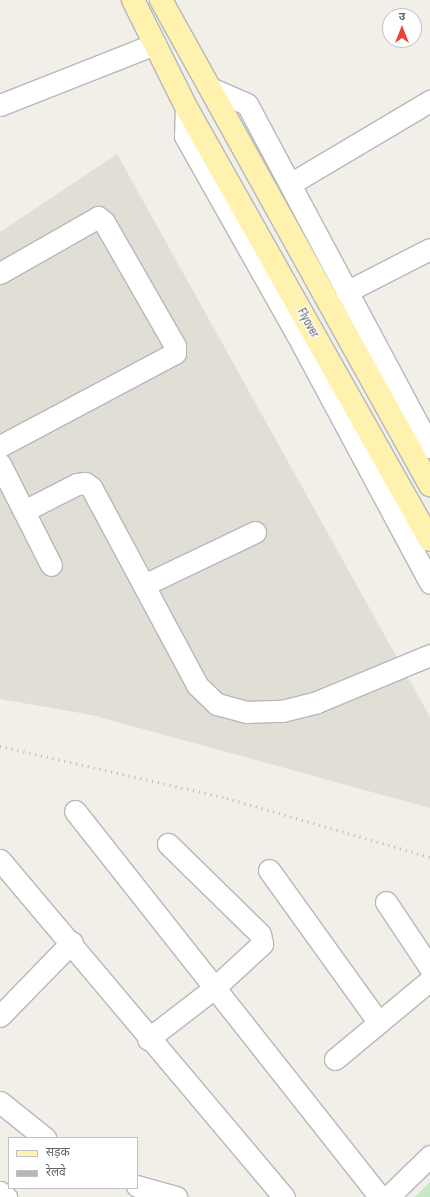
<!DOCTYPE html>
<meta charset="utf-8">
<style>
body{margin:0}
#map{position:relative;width:430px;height:1197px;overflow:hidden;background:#f1efe8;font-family:"Sofia Sans Condensed","Noto Sans Devanagari",sans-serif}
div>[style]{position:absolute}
.education>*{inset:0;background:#e1ded6}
.green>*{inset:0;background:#c5e8c5}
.roads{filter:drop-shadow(1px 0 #b5b8bc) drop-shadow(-1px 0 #b5b8bc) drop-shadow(0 1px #b5b8bc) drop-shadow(0 -1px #b5b8bc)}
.minor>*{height:21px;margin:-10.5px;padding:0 10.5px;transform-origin:10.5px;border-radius:10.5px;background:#fff}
.major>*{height:22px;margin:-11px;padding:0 11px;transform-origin:11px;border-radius:11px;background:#fff2af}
.rail>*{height:3px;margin-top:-1.5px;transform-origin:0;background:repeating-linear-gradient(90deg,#b6b7b8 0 1px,transparent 0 6px)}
span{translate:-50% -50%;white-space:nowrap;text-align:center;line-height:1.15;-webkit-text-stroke:3px #fff;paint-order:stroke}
.street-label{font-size:13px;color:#5f6368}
.legend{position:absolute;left:8px;top:1137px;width:130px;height:52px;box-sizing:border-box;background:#fff;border:1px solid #bfc1c3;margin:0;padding:5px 7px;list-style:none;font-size:12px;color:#5f6368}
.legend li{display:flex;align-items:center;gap:8px;height:20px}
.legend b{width:20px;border:1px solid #bfc1c3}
.north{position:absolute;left:382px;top:8px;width:40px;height:40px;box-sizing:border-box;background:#fff;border:1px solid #bfc1c3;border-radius:50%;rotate:0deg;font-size:11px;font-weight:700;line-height:16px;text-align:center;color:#5f6368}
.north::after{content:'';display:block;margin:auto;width:14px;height:18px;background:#ea4335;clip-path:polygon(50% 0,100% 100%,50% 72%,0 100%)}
</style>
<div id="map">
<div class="education">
<div style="clip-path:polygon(117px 154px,430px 717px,430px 808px,92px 715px,0 699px,0 232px)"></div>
</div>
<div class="green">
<div style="clip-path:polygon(430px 1182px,430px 1197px,415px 1197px)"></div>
</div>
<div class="roads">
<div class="minor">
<div style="left:210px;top:88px;width:40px;rotate:23.4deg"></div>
<div style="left:247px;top:104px;width:389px;rotate:61.9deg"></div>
<div style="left:0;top:105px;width:167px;rotate:-21.5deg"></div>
<div style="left:186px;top:107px;width:29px;rotate:92deg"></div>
<div style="left:185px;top:136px;width:239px;rotate:60.6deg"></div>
<div style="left:302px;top:344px;width:271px;rotate:61.8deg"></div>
<div style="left:290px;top:184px;width:163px;rotate:-30.7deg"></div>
<div style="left:0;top:273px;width:113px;rotate:-29.7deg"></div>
<div style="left:98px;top:217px;width:8px;rotate:40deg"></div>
<div style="left:104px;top:222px;width:143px;rotate:60.2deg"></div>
<div style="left:175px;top:346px;width:7px;rotate:90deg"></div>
<div style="left:175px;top:353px;width:198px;rotate:152deg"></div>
<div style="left:346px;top:292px;width:94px;rotate:-27.1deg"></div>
<div style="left:0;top:464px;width:113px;rotate:63.2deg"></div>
<div style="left:24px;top:511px;width:59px;rotate:-27deg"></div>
<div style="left:77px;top:484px;width:8px;rotate:-7deg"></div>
<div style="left:85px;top:483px;width:7px;rotate:34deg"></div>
<div style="left:91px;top:487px;width:225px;rotate:61.8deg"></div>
<div style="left:197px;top:685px;width:28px;rotate:44deg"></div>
<div style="left:217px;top:704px;width:31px;rotate:15deg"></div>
<div style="left:247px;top:712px;width:35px;rotate:-2deg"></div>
<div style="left:282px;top:711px;width:36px;rotate:-14deg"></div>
<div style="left:317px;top:702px;width:122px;rotate:-22.6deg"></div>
<div style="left:144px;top:585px;width:123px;rotate:-25.5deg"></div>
<div style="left:75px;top:811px;width:492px;rotate:51.7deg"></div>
<div style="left:0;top:860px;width:441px;rotate:49.9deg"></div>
<div style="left:269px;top:870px;width:188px;rotate:54.3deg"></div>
<div style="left:386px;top:902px;width:79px;rotate:56.3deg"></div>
<div style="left:0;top:1016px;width:103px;rotate:-45.8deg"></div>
<div style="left:148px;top:1039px;width:82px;rotate:-37.6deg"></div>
<div style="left:213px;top:989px;width:67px;rotate:-42.6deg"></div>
<div style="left:262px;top:944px;width:10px;rotate:-101deg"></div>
<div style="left:260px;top:934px;width:129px;rotate:-135.6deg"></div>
<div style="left:335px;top:1059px;width:124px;rotate:-39.7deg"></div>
<div style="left:0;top:1102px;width:58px;rotate:38.7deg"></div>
<div style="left:137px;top:1186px;width:41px;rotate:15.8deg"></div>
<div style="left:0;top:1192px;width:8px;rotate:40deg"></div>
<div style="left:388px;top:1197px;width:59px;rotate:-44.3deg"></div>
</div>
<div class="major">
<div style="left:133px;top:0;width:119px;rotate:63.6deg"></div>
<div style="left:186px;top:107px;width:497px;rotate:60.6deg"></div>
<div style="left:161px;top:0;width:555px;rotate:60.99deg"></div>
</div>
</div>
<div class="rail">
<div style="left:0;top:746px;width:233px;rotate:12.9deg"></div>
<div style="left:227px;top:798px;width:211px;rotate:16.2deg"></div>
</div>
<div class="street-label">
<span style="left:308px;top:323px;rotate:61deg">Flyover</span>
</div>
<ul class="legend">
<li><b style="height:5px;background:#fff2af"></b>सड़क</li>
<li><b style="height:5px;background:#b6b7b8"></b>रेलवे</li>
</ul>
<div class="north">उ</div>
</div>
